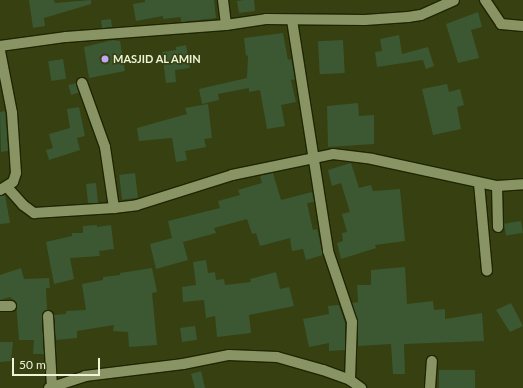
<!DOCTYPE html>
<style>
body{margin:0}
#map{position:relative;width:523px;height:388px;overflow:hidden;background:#374010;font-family:Lato,sans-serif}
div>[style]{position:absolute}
.building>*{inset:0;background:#3b5832;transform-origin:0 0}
.roads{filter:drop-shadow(1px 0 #1f2502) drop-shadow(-1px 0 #1f2502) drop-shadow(0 1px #1f2502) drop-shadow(0 -1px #1f2502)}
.minor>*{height:10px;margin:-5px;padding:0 5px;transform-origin:5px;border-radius:5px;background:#899464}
.dots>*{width:11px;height:11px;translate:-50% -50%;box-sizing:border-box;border:2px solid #374010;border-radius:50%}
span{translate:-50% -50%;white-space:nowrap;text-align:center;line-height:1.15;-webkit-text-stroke:3px #374010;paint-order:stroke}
.poi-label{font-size:11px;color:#edf4da;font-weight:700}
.left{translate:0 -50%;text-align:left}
.scale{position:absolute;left:12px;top:358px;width:88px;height:18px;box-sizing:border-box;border:2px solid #edf4da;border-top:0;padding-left:5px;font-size:12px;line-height:14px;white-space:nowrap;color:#edf4da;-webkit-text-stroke:3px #374010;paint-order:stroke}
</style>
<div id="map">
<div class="building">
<div style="clip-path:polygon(29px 0,54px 0,55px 3px,91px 0,91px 4px,44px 18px,45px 26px,33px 28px)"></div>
<div style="clip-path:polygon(145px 0,214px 0,216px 18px,181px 22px,181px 17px,163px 19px,163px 16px,136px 21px,133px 4px,145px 2px)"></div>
<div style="clip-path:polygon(244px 0,254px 0,255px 11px,239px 13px,237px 1px)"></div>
<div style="clip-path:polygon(478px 12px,482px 27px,471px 30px,479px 58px,458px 63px,446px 24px)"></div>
<div style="left:111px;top:19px;width:8px;height:10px;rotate:83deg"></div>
<div style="clip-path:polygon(283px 33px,288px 60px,291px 59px,295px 79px,291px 80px,296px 102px,281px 105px,285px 126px,267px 129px,260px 90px,249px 92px,249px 88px,218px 94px,219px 100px,202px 104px,199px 89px,247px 78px,248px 55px,246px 56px,244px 38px)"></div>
<div style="clip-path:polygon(399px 35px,402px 54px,428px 47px,434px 66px,426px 69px,423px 60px,377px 67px,375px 52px,382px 51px,380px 39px)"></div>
<div style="clip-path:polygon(113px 40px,120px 41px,125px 71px,89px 78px,84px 47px)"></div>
<div style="left:343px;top:40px;width:33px;height:25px;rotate:87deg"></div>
<div style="clip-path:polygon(186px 45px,190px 68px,175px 70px,176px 82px,166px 83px,162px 52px,176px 50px,176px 47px)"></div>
<div style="left:63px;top:59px;width:20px;height:15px;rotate:81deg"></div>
<div style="left:76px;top:83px;width:10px;height:8px;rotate:73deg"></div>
<div style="clip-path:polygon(447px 84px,449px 92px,460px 89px,464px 105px,457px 107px,461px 129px,433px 135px,422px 89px)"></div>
<div style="clip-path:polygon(358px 103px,359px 116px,374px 115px,374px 144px,328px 147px,327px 106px)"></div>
<div style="clip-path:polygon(208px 104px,212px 138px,204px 139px,206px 147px,185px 151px,187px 160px,176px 162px,172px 138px,139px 141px,137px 128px,187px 114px,185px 108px)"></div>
<div style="clip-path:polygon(79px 107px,85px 136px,77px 138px,80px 150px,49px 160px,46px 150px,53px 148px,49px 134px,70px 128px,67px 109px)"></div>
<div style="clip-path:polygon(5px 111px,8px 151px,1px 152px,0 112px)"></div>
<div style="clip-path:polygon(351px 163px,359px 188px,371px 185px,373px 191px,400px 189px,405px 241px,375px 245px,376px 248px,341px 259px,337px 243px,343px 241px,342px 233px,347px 232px,342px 214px,350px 212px,341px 183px,332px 186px,328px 170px)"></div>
<div style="left:135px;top:173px;width:25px;height:16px;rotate:83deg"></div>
<div style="clip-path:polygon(273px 173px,281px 200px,312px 192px,314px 202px,307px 203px,313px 230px,317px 229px,323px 255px,306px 260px,303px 249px,292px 251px,290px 238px,260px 246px,256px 233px,252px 234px,247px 219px,214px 228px,216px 233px,183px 242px,188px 260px,156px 269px,150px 244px,172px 238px,168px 221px,220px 208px,218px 201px,240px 195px,238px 190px,262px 183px,260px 176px)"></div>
<div style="left:96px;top:183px;width:20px;height:10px;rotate:84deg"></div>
<div style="clip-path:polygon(5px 195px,10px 223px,0 224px,0 196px)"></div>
<div style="left:521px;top:221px;width:12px;height:17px;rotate:81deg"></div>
<div style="clip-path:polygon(97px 225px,97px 227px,111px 225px,114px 249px,99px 251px,100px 256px,70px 258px,74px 279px,54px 284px,46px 242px,72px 236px,72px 233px,83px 233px,83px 226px)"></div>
<div style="clip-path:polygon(206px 260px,208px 273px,215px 272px,216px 280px,224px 279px,225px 285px,251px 282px,250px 279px,276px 272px,280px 289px,289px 287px,294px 306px,249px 315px,251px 333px,217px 337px,215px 316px,206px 318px,204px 300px,183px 302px,182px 287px,196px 285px,193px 262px)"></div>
<div style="clip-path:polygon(405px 267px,407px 304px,433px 301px,434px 310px,445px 309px,445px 319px,482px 313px,484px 341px,404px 344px,405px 374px,393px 374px,391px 344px,358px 346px,358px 322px,352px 303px,358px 302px,357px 285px,371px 285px,371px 270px)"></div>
<div style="clip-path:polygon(21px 268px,24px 279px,49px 278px,50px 288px,46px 288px,47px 310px,42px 316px,44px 354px,33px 354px,34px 340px,19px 340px,16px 302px,10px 297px,0 300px,0 275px)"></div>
<div style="clip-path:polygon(152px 268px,157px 292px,152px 293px,157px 345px,129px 347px,128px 332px,113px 331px,114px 325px,77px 331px,77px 338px,56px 340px,54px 315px,66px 314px,66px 311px,86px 310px,82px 284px,103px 280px,103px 277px,120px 275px,120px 273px)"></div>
<div style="clip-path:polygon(511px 303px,523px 326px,510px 332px,496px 310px)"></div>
<div style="clip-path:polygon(339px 305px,345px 323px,345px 350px,329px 351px,329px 343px,309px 347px,303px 319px,329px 314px,328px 306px)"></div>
<div style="left:195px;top:326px;width:14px;height:15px;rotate:82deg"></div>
<div style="clip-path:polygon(0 342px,13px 342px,11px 361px,0 362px)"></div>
<div style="left:475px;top:370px;width:18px;height:36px;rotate:90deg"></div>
<div style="clip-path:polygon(201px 371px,205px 388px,195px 388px,191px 374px)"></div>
</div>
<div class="roads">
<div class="minor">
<div style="left:223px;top:0;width:25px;rotate:83deg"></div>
<div style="left:485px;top:0;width:29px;rotate:56deg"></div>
<div style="left:501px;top:24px;width:22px;rotate:5deg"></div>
<div style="left:292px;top:20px;width:234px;rotate:81.1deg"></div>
<div style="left:328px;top:251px;width:75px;rotate:71.3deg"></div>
<div style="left:352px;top:322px;width:58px;rotate:92deg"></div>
<div style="left:0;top:46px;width:67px;rotate:-7.8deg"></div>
<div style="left:66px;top:37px;width:160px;rotate:-4.3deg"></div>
<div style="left:226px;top:25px;width:40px;rotate:-8.5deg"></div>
<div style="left:266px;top:19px;width:99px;rotate:0.6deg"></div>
<div style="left:365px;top:20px;width:43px;rotate:-4deg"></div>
<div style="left:408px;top:17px;width:13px;rotate:-9deg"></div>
<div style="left:421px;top:15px;width:36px;rotate:-24deg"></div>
<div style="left:0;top:51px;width:63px;rotate:79deg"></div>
<div style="left:12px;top:113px;width:60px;rotate:86.2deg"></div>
<div style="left:16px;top:173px;width:9px;rotate:108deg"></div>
<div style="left:13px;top:182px;width:15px;rotate:148deg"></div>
<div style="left:82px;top:83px;width:68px;rotate:70.2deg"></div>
<div style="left:105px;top:147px;width:62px;rotate:81.6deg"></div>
<div style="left:479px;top:183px;width:88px;rotate:84.8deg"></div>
<div style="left:497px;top:186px;width:41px;rotate:88.6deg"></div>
<div style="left:7px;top:187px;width:24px;rotate:48deg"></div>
<div style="left:23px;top:205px;width:14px;rotate:36deg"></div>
<div style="left:34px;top:213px;width:80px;rotate:-3.6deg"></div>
<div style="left:114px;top:208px;width:23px;rotate:-7deg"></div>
<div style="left:137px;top:205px;width:100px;rotate:-17.5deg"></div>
<div style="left:232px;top:175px;width:103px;rotate:-11.7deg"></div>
<div style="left:333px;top:154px;width:39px;rotate:7deg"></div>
<div style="left:372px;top:159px;width:128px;rotate:12.2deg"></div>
<div style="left:497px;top:186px;width:26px;rotate:-4deg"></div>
<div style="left:0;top:306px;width:11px"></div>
<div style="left:48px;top:316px;width:71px;rotate:86.8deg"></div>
<div style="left:49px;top:388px;width:38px;rotate:-18deg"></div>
<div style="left:85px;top:376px;width:99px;rotate:-7deg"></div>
<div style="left:183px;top:364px;width:47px;rotate:-11.1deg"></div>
<div style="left:229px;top:355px;width:48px;rotate:2.4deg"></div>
<div style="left:277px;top:357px;width:48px;rotate:15.8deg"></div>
<div style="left:323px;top:370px;width:29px;rotate:20deg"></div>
<div style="left:350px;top:380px;width:14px;rotate:36deg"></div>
<div style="left:430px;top:388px;width:27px;rotate:-86deg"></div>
</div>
</div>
<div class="dots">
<div style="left:105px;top:59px;background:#c1a8f3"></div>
</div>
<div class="poi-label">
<span class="left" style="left:113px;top:59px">MASJID AL AMIN</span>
</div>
<div class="scale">50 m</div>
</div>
